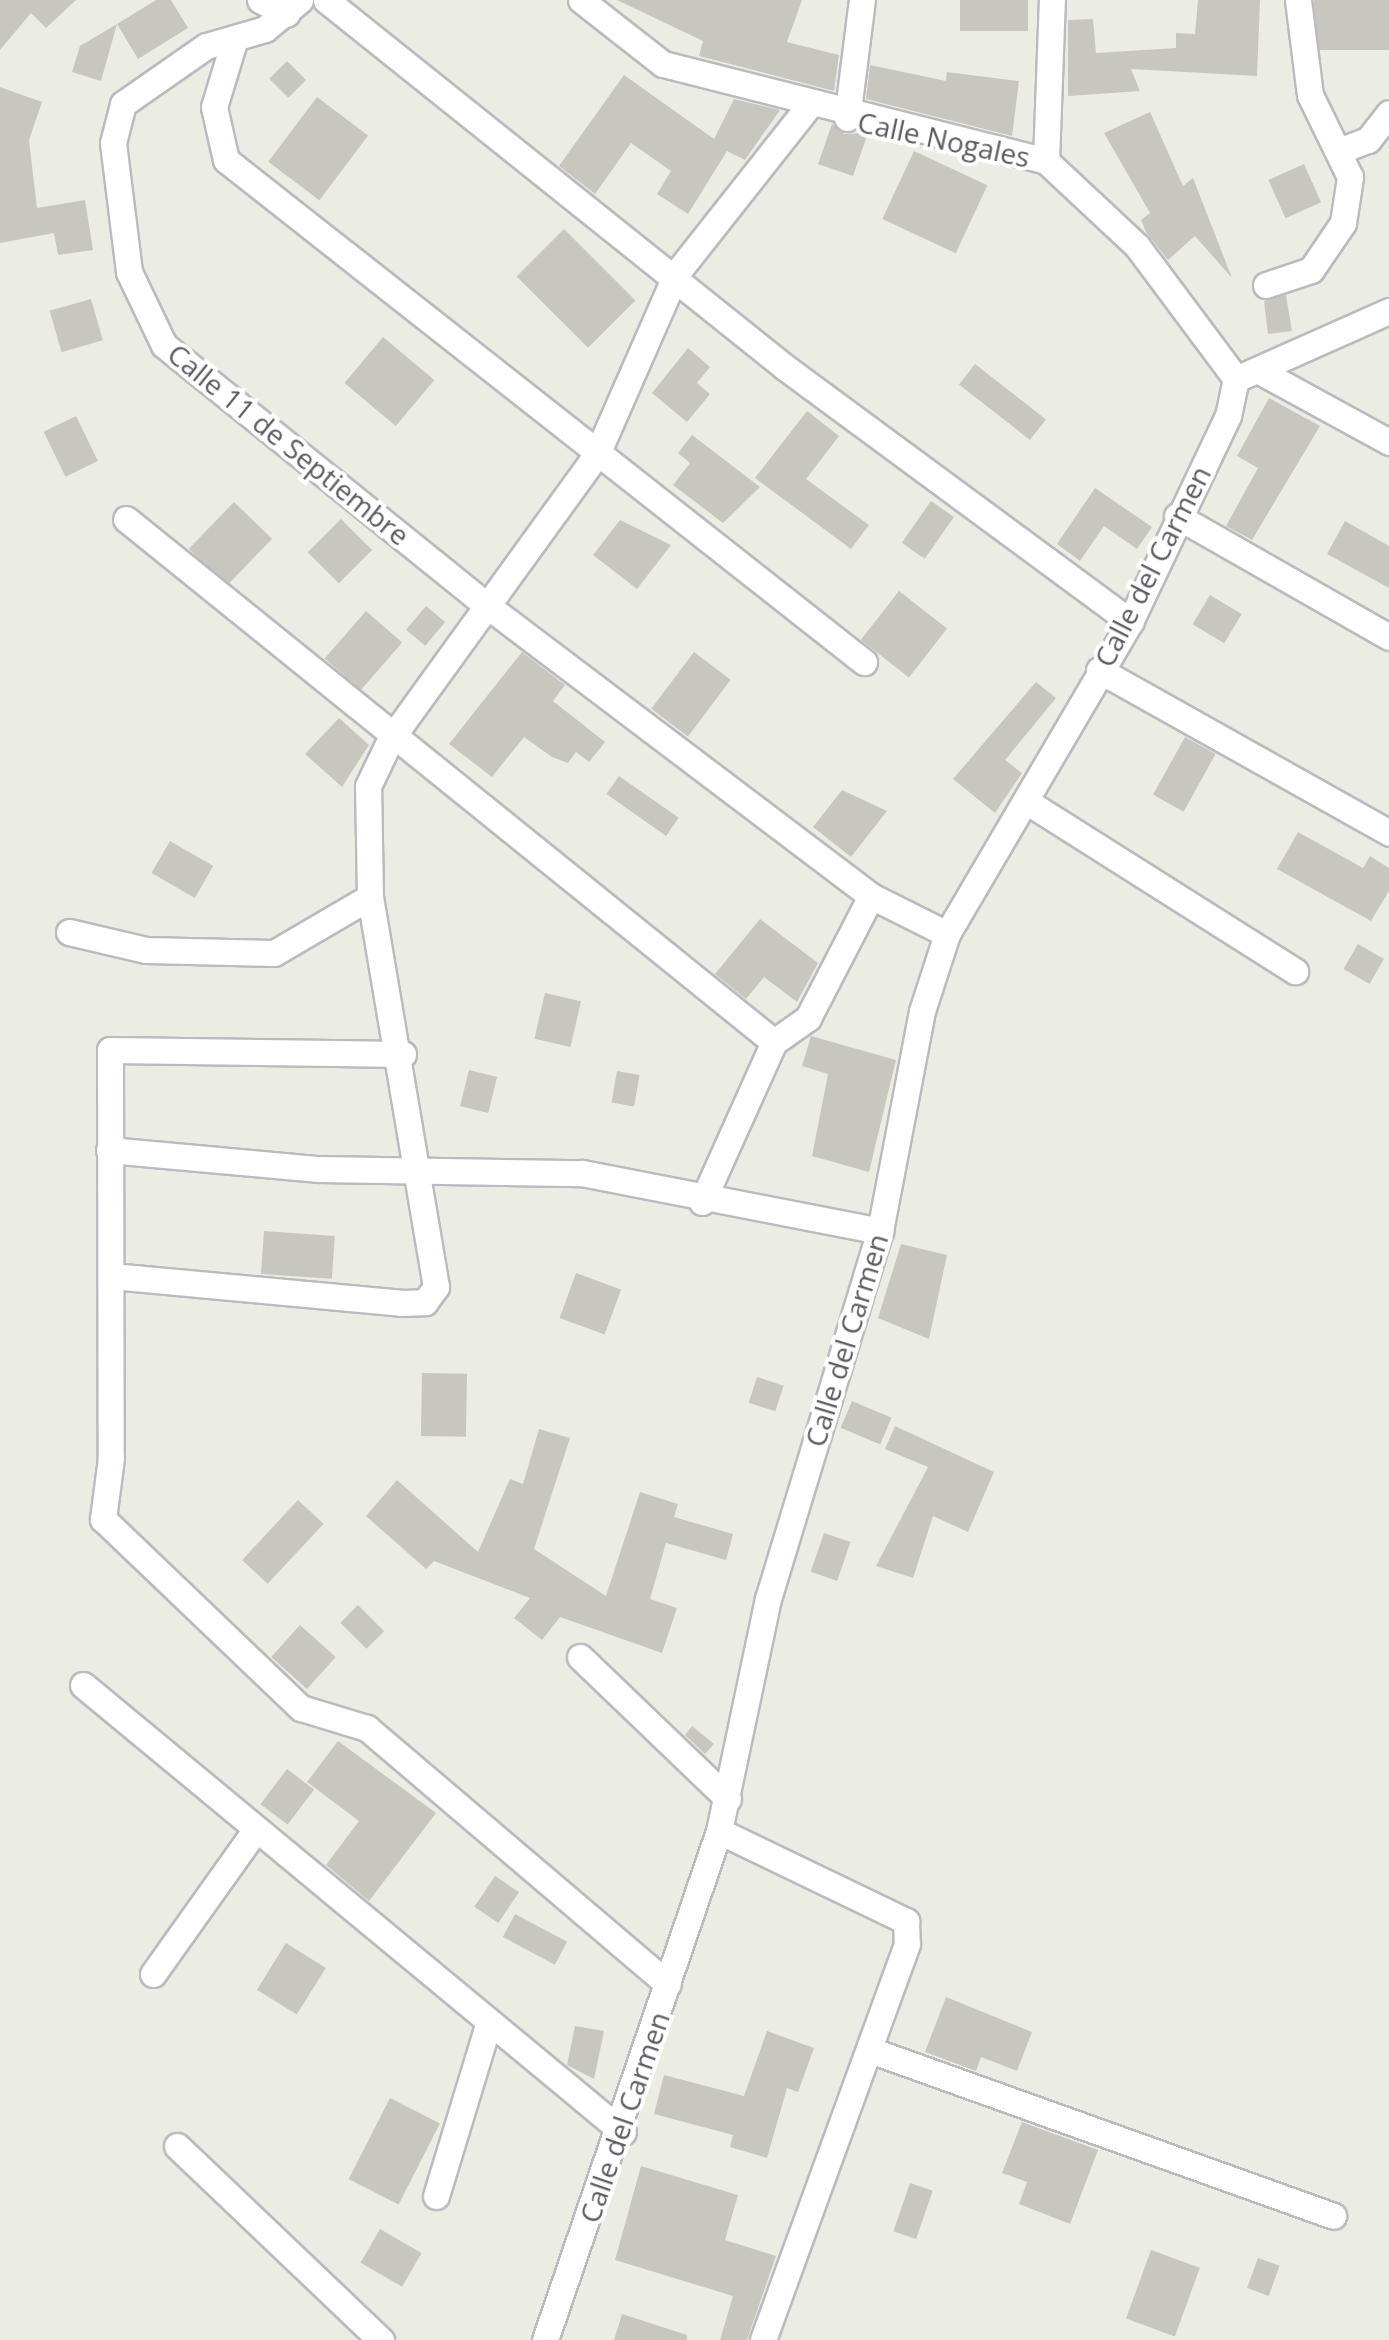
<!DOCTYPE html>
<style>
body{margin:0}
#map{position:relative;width:1389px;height:2340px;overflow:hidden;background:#ecede2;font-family:"Open Sans",sans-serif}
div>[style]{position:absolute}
.building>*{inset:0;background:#c8c7bf;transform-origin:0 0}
.roads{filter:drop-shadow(2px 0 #babac0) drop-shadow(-2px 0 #babac0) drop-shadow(0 2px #babac0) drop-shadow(0 -2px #babac0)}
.street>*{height:25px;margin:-12.5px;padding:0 12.5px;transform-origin:12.5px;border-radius:12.5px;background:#fff}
span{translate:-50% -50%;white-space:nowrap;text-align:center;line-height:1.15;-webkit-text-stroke:8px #fff;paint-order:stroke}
.street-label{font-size:28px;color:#5a5c62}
</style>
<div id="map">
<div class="building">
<div style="clip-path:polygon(0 0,76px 0,46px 28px,31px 13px,0 50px)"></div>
<div style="clip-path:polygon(156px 0,171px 0,188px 28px,138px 59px,117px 24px)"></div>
<div style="clip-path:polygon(617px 0,802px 0,787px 42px,839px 55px,834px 91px,699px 56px,703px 41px)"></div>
<div style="left:960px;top:0;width:68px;height:31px"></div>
<div style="clip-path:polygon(1198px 0,1260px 0,1257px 76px,1131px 69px,1140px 91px,1068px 96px,1068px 20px,1093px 19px,1096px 53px,1176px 48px,1176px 33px,1195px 34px)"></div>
<div style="left:1314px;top:0;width:75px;height:50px"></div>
<div style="clip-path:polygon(117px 24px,101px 81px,72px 72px,80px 46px)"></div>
<div style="left:287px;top:61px;width:27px;height:25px;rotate:45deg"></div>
<div style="clip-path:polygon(870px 65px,946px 81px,947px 72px,1019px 81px,1012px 136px,866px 99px)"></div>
<div style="clip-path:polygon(624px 75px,714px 139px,734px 99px,780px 110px,745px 160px,727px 151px,688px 214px,657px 194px,671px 171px,631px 143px,595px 194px,559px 166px)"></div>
<div style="clip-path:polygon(0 87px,42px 102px,29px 140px,37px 208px,85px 200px,93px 250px,58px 255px,54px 233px,0 243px)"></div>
<div style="left:317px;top:97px;width:64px;height:81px;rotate:37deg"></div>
<div style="clip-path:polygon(1150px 112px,1183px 186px,1193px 178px,1232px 278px,1195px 236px,1168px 260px,1146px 232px,1141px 220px,1150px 213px,1104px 133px)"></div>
<div style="clip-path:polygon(832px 124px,844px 134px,868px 133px,853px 176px,818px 164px)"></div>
<div style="left:914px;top:151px;width:81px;height:75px;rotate:25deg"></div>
<div style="left:1304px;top:164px;width:42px;height:39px;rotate:66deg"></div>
<div style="left:564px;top:229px;width:101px;height:67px;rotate:45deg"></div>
<div style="clip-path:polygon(1286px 295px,1292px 331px,1268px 334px,1264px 301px)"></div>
<div style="left:91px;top:299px;width:43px;height:43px;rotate:74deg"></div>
<div style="left:383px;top:337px;width:67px;height:60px;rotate:40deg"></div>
<div style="clip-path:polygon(688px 348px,710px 367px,697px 383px,710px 394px,687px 422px,652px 393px)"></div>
<div style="left:975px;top:364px;width:90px;height:26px;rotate:38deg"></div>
<div style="clip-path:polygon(1269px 398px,1320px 426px,1252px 540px,1226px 526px,1258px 468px,1237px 456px)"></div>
<div style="clip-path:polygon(807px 411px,839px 436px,806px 479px,869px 525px,851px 549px,755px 478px)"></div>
<div style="left:76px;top:416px;width:50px;height:36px;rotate:64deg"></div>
<div style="clip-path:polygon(692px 435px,760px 487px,723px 523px,673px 485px,690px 463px,678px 453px)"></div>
<div style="clip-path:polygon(1095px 488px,1152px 527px,1137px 549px,1104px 526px,1080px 561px,1057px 544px)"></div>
<div style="left:931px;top:501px;width:28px;height:51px;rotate:35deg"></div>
<div style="left:234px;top:502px;width:53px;height:65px;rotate:44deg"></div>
<div style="left:341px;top:519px;width:44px;height:47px;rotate:45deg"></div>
<div style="clip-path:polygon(620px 520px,671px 545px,637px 589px,593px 555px)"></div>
<div style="clip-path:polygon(1345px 521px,1389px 546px,1389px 588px,1327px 554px)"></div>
<div style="left:899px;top:591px;width:61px;height:62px;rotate:38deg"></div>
<div style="left:1210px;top:595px;width:37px;height:34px;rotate:31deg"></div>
<div style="left:426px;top:606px;width:25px;height:31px;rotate:40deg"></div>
<div style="left:366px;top:611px;width:48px;height:63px;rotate:41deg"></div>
<div style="clip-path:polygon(522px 652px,565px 685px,553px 701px,605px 742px,589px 762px,576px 752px,568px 763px,552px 757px,524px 737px,492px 777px,449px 744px)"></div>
<div style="left:694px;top:652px;width:46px;height:71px;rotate:37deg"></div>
<div style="clip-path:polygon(1036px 682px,1056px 698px,1005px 760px,1022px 773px,995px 813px,953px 779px)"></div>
<div style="clip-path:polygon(339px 718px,369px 745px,342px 787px,305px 754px)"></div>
<div style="left:1185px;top:737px;width:35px;height:66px;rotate:29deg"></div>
<div style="left:619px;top:776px;width:73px;height:22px;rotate:35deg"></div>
<div style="clip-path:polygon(842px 790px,887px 811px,851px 857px,813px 827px)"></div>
<div style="clip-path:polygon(1298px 832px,1363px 868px,1370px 856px,1389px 868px,1389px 891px,1371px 921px,1277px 869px)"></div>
<div style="left:170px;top:841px;width:50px;height:37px;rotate:30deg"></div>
<div style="clip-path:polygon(760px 919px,818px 963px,797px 1002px,764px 977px,746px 999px,715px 974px)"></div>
<div style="left:1358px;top:944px;width:30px;height:29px;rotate:30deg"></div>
<div style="left:545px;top:993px;width:37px;height:47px;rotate:13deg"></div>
<div style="clip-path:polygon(811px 1036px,896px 1060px,869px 1172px,812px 1156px,828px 1074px,802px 1066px)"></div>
<div style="left:469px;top:1070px;width:29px;height:37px;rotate:14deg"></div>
<div style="left:617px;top:1071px;width:23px;height:32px;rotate:10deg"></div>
<div style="left:264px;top:1231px;width:71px;height:43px;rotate:4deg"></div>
<div style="clip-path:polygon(901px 1244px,947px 1255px,929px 1339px,878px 1318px)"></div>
<div style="left:576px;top:1273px;width:48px;height:48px;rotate:20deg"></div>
<div style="left:422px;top:1373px;width:45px;height:63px;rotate:1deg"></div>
<div style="left:757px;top:1377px;width:28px;height:27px;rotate:18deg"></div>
<div style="left:852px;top:1401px;width:43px;height:29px;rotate:23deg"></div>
<div style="clip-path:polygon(895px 1426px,994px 1472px,968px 1532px,933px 1516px,913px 1578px,876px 1566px,928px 1467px,885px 1449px)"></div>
<div style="clip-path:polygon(539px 1429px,570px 1438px,534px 1549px,606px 1596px,640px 1492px,678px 1504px,674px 1517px,733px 1534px,726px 1560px,666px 1543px,650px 1599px,677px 1608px,662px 1653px,560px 1617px,542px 1640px,514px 1618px,530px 1598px,434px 1561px,426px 1569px,366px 1516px,397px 1480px,478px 1552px,510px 1479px,523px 1484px)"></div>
<div style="left:298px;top:1500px;width:35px;height:82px;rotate:43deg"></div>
<div style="left:824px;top:1533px;width:28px;height:41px;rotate:19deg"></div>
<div style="left:358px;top:1605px;width:37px;height:25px;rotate:45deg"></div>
<div style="left:300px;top:1625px;width:48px;height:43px;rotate:42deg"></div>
<div style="clip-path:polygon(692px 1726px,714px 1744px,705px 1754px,685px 1735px)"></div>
<div style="clip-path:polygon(338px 1741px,436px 1813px,369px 1901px,326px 1865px,359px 1821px,307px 1782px)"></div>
<div style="left:287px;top:1769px;width:34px;height:44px;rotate:37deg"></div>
<div style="left:495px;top:1876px;width:29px;height:37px;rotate:34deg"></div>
<div style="left:515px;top:1914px;width:59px;height:26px;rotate:28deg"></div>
<div style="left:286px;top:1943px;width:47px;height:55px;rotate:32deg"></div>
<div style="clip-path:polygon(946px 1997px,1032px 2032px,1017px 2071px,981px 2057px,976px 2071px,925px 2052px)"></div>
<div style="clip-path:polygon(575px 2026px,604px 2031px,594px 2079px,567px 2065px)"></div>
<div style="clip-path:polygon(767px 2031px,814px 2048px,798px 2092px,787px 2088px,767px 2158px,730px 2147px,733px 2135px,654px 2114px,664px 2075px,744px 2096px)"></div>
<div style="left:390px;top:2098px;width:56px;height:91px;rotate:27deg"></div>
<div style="clip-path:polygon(1022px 2122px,1098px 2150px,1070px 2224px,1019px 2204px,1027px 2182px,1002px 2173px)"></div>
<div style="clip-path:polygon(641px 2166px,738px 2195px,725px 2240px,776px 2256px,747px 2340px,720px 2340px,733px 2296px,615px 2260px)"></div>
<div style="left:910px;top:2183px;width:24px;height:51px;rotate:19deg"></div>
<div style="left:380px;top:2229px;width:48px;height:39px;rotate:30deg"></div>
<div style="left:1151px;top:2250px;width:52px;height:73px;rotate:20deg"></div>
<div style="left:1258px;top:2258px;width:23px;height:32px;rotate:20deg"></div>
<div style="clip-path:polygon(622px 2314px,687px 2335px,687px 2340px,614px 2340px)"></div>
</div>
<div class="roads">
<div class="street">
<div style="left:260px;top:0;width:30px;rotate:27deg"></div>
<div style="left:300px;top:0;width:45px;rotate:140.4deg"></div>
<div style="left:265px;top:29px;width:61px;rotate:163.9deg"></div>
<div style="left:206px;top:46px;width:101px;rotate:145.1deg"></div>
<div style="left:123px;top:104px;width:40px;rotate:104.4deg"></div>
<div style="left:113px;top:143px;width:130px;rotate:82.9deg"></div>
<div style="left:129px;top:272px;width:81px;rotate:64.4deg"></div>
<div style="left:164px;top:345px;width:417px;rotate:38.9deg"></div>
<div style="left:489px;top:607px;width:479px;rotate:37.1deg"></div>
<div style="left:871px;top:896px;width:85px;rotate:26.6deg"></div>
<div style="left:326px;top:0;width:589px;rotate:38.66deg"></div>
<div style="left:786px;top:368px;width:428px;rotate:36.4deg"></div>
<div style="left:581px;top:0;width:104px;rotate:38deg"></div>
<div style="left:663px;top:64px;width:395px;rotate:14.2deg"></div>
<div style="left:1046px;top:161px;width:125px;rotate:43deg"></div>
<div style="left:1137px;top:246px;width:166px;rotate:53.3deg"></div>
<div style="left:235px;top:38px;width:72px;rotate:106.9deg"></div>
<div style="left:214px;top:107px;width:54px;rotate:77.2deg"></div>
<div style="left:226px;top:160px;width:812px;rotate:38.2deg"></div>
<div style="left:847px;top:118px;width:119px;rotate:-82.8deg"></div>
<div style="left:1344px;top:149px;width:26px;rotate:-21deg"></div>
<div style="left:1368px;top:140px;width:34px;rotate:-52deg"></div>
<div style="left:1046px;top:161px;width:161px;rotate:-87.9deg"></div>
<div style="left:1266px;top:285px;width:47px;rotate:-18.4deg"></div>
<div style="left:1311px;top:270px;width:57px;rotate:-55.8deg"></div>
<div style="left:1343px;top:223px;width:47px;rotate:-81.3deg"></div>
<div style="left:1350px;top:177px;width:91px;rotate:-116deg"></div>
<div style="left:1310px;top:95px;width:96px;rotate:-97.2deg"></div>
<div style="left:1263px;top:373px;width:144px;rotate:28.7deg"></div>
<div style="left:1236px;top:379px;width:167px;rotate:-24deg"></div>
<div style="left:1177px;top:516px;width:244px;rotate:29.7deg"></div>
<div style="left:126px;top:519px;width:833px;rotate:38.91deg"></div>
<div style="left:1099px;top:670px;width:333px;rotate:29.3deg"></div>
<div style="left:1029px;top:803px;width:315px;rotate:32.3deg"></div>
<div style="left:69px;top:932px;width:79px;rotate:13.2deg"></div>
<div style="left:146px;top:950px;width:128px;rotate:1.3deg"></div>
<div style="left:274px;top:953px;width:111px;rotate:-30.3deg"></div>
<div style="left:403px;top:1054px;width:293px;rotate:-179.2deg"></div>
<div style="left:110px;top:1050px;width:408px;rotate:89.9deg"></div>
<div style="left:111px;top:1458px;width:62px;rotate:97.5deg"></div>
<div style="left:103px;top:1519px;width:274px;rotate:43.7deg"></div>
<div style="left:301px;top:1708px;width:69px;rotate:16.9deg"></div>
<div style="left:367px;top:1728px;width:395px;rotate:40.4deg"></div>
<div style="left:109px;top:1150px;width:211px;rotate:5.2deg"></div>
<div style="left:319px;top:1169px;width:263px;rotate:0.9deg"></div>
<div style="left:582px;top:1173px;width:304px;rotate:11deg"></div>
<div style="left:702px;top:1202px;width:175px;rotate:-65.8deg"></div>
<div style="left:774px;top:1042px;width:42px;rotate:-35.2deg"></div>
<div style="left:808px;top:1018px;width:137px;rotate:-62.7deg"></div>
<div style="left:112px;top:1276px;width:290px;rotate:5.3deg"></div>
<div style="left:401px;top:1303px;width:24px;rotate:-2deg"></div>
<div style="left:425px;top:1302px;width:19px;rotate:-54deg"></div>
<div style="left:436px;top:1287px;width:396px;rotate:-99.6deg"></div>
<div style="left:370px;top:897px;width:111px;rotate:-91deg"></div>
<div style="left:368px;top:786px;width:51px;rotate:-64.4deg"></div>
<div style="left:390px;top:740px;width:353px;rotate:-54.1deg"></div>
<div style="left:597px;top:454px;width:197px;rotate:-66.3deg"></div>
<div style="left:676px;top:274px;width:211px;rotate:-51.7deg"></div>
<div style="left:580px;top:1657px;width:205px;rotate:43.8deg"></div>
<div style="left:83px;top:1685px;width:701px;rotate:39.62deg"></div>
<div style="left:719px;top:1831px;width:208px;rotate:25.7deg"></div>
<div style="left:906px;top:1921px;width:23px;rotate:88deg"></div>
<div style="left:907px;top:1944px;width:421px;rotate:110deg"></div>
<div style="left:153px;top:1974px;width:178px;rotate:-54.6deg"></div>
<div style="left:870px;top:2050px;width:492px;rotate:19.7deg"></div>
<div style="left:177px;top:2146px;width:282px;rotate:43.6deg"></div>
<div style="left:436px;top:2196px;width:179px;rotate:-73.1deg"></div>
<div style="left:545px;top:2340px;width:538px;rotate:-71.13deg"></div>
<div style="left:719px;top:1831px;width:237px;rotate:-78.1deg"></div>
<div style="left:768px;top:1599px;width:385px;rotate:-73.1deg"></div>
<div style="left:880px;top:1231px;width:224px;rotate:-79.2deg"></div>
<div style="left:922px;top:1011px;width:81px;rotate:-72deg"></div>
<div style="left:947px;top:934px;width:362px;rotate:-59.6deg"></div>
<div style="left:1130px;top:622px;width:228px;rotate:-64.6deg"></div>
<div style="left:1228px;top:416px;width:38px;rotate:-78deg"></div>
</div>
</div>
<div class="street-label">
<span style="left:944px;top:139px;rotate:12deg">Calle Nogales</span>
<span style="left:289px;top:444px;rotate:39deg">Calle 11 de Septiembre</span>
<span style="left:1152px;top:566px;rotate:-63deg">Calle del Carmen</span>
<span style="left:846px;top:1340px;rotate:-73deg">Calle del Carmen</span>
<span style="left:624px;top:2117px;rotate:-71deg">Calle del Carmen</span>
</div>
</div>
